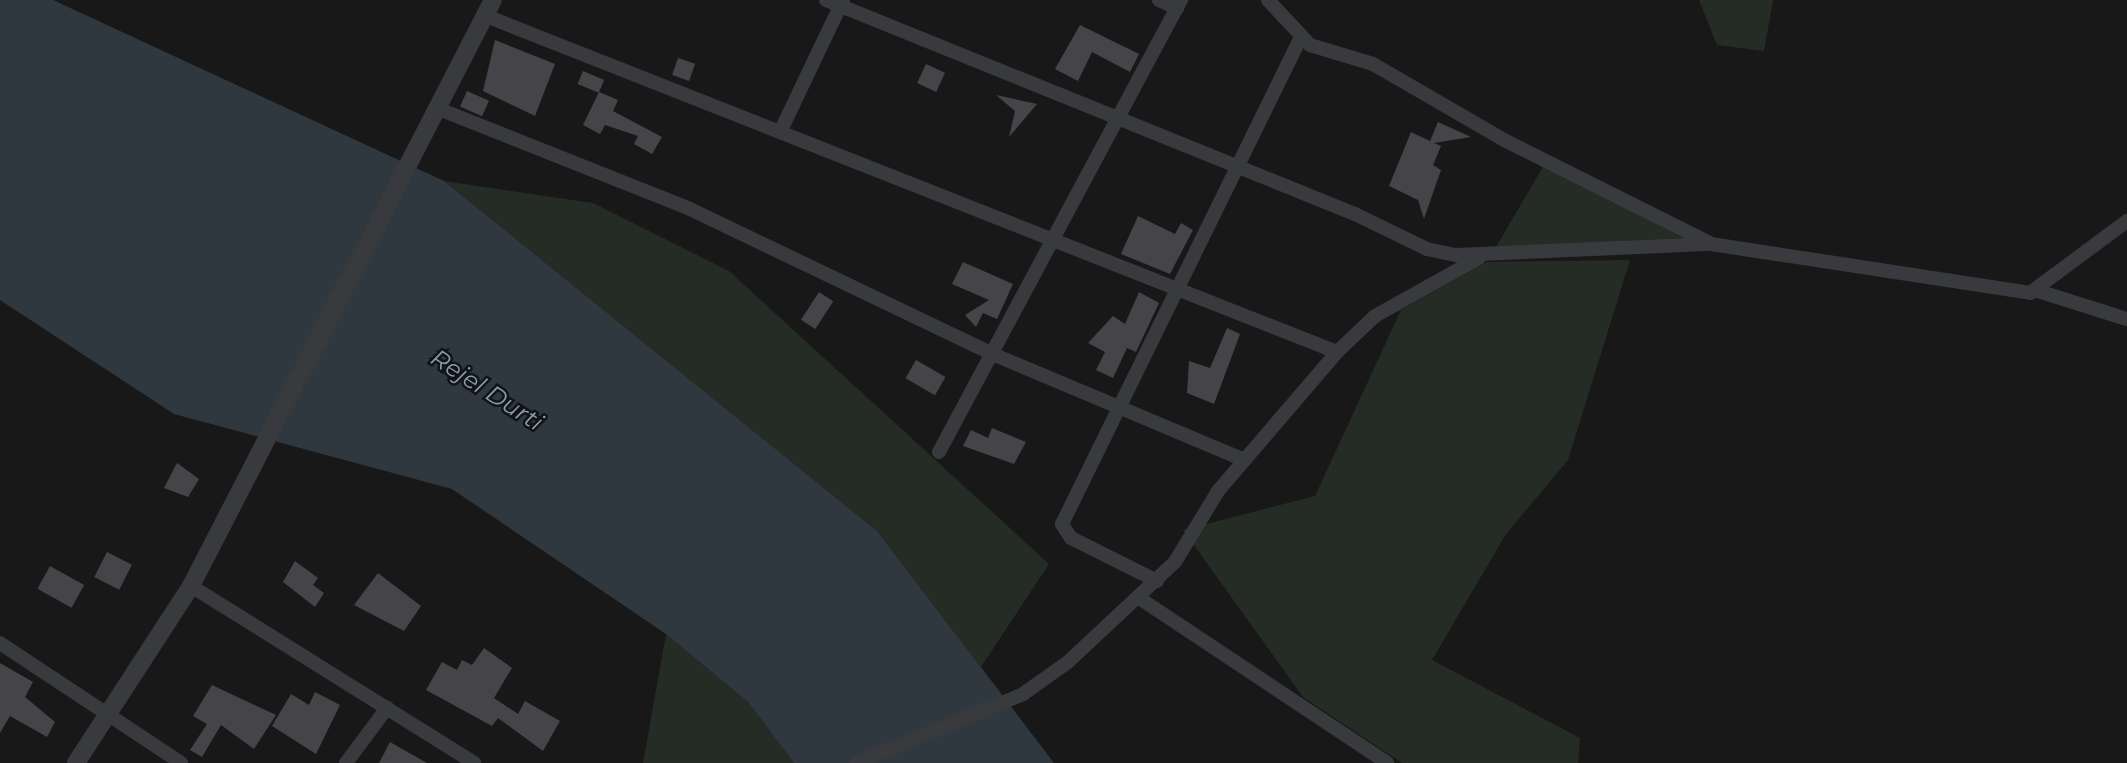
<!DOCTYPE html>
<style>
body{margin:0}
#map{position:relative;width:2127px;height:763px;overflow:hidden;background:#181819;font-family:Montserrat,sans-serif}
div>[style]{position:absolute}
.green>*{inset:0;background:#242c25}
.water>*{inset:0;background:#30383f}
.building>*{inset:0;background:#454549;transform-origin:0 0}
.minor>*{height:14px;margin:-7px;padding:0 7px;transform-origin:7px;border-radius:7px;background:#393a3e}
.tertiary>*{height:18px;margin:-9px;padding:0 9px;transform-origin:9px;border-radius:9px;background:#393a3e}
span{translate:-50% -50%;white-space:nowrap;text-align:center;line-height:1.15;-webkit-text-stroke:5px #121314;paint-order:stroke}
.water-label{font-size:24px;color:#849cb1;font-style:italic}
</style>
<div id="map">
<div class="green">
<div style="clip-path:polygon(1699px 0,1773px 0,1764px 51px,1717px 45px)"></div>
<div style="clip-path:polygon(1544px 165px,1684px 238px,1496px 247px)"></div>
<div style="clip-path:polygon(444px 181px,593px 203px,729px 271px,1049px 564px,981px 667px,877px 531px)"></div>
<div style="clip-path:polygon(1630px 260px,1568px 460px,1506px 534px,1432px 660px,1580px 738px,1578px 763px,1402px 763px,1303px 697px,1183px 530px,1315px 496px,1401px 310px,1487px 262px)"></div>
<div style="clip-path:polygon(666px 634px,748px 702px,794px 763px,643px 763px)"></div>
</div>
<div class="water">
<div style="clip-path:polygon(0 0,53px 0,444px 181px,877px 531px,1054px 763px,794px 763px,748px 702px,666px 634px,452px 489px,174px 414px,0 300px)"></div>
</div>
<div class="building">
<div style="clip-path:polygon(1080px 25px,1139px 54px,1130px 72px,1092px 52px,1078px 81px,1055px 69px)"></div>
<div style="clip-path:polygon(495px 40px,555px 64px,535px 116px,483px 91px)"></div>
<div style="left:678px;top:58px;width:18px;height:18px;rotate:19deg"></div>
<div style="left:926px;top:64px;width:21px;height:21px;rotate:25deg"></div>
<div style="left:583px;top:71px;width:23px;height:14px;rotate:23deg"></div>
<div style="left:467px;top:91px;width:24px;height:17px;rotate:24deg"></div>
<div style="clip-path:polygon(599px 92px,618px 100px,613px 111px,662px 137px,652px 154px,634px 144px,638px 136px,605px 125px,600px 134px,583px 125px)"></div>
<div style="clip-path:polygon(996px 95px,1037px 104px,1009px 137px,1015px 111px)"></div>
<div style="clip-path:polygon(1438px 122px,1471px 137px,1434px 143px,1441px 146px,1433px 165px,1441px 170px,1424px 219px,1418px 200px,1389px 186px,1411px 132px,1430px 141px)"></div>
<div style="clip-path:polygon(1138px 216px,1175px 234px,1181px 223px,1193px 230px,1170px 274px,1121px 254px)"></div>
<div style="clip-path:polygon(963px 262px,1013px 284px,997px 319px,983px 313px,976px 327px,965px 315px,989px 300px,952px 284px)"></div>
<div style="left:819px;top:292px;width:17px;height:33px;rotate:33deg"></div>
<div style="clip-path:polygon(1139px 292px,1159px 303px,1136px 352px,1127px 348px,1113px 378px,1096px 370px,1105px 352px,1088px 343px,1113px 316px,1125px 324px)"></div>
<div style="clip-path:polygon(1227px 328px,1240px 334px,1214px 404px,1187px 393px,1189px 361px,1210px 368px)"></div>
<div style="left:916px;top:360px;width:34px;height:21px;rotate:30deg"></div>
<div style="clip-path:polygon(992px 428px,1026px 442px,1014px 464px,963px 446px,971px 430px,988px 438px)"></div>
<div style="clip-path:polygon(177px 463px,199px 479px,188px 497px,164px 488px)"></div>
<div style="left:107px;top:552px;width:28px;height:28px;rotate:27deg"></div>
<div style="clip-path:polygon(295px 561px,318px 578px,313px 585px,324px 593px,315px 607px,283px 582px)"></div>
<div style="left:50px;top:566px;width:39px;height:26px;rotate:29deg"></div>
<div style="clip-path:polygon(378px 573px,421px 606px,404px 631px,354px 605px)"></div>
<div style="clip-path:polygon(484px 648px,512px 668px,494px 698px,518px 714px,525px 701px,560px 721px,543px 751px,498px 718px,492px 726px,426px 690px,442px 662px,457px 670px,462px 660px,472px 665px)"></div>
<div style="clip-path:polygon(0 663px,33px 682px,25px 697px,55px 722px,47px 737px,10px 716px,0 733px)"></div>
<div style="clip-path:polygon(212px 685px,276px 715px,254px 749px,221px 725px,202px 757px,190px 750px,207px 724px,193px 716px)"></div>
<div style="clip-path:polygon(315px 692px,340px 705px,316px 754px,272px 726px,291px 694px,309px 705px)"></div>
<div style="clip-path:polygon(390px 742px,427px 763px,379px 763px)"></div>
</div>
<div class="minor">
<div style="left:826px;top:0;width:571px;rotate:22.03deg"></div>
<div style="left:1355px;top:214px;width:80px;rotate:25.9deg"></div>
<div style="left:1427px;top:249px;width:30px;rotate:12deg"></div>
<div style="left:1456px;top:255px;width:255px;rotate:-2.5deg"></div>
<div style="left:1711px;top:244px;width:323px;rotate:8.7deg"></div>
<div style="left:2030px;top:293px;width:121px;rotate:-36.6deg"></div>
<div style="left:1159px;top:0;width:20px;rotate:24deg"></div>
<div style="left:1268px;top:0;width:62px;rotate:47deg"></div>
<div style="left:1310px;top:45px;width:66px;rotate:16.8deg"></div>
<div style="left:1373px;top:64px;width:154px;rotate:30.1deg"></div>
<div style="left:1506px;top:141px;width:228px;rotate:26.6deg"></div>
<div style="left:486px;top:16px;width:915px;rotate:21.55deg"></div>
<div style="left:439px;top:109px;width:270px;rotate:21.7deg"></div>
<div style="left:690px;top:209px;width:333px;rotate:25.6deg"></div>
<div style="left:990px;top:353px;width:276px;rotate:22.8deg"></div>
<div style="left:782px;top:128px;width:142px;rotate:-64.5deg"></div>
<div style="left:2038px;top:291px;width:93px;rotate:17.5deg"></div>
<div style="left:939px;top:452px;width:513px;rotate:-61.84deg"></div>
<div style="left:1157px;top:581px;width:96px;rotate:-153.4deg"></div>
<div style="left:1071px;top:538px;width:17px;rotate:-123deg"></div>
<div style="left:1062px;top:524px;width:542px;rotate:-63.86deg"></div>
<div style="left:191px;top:586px;width:334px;rotate:32deg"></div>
<div style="left:1139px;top:598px;width:298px;rotate:33.6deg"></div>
<div style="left:0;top:643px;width:217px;rotate:33.5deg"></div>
<div style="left:346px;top:763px;width:69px;rotate:-53.3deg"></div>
<div style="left:856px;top:763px;width:181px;rotate:-22.4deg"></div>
<div style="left:1023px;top:694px;width:55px;rotate:-35.4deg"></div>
<div style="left:1068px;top:662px;width:146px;rotate:-43.1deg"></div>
<div style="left:1175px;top:562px;width:83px;rotate:-58.8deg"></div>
<div style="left:1218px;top:491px;width:183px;rotate:-49.4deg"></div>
<div style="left:1337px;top:352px;width:52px;rotate:-43.5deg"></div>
<div style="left:1375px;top:316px;width:119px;rotate:-29.1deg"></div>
</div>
<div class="tertiary">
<div style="left:76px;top:763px;width:211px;rotate:-57deg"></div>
<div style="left:191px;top:586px;width:659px;rotate:-62.74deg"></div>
</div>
<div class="water-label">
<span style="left:487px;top:390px;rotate:33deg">Rejel Durti</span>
</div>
</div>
